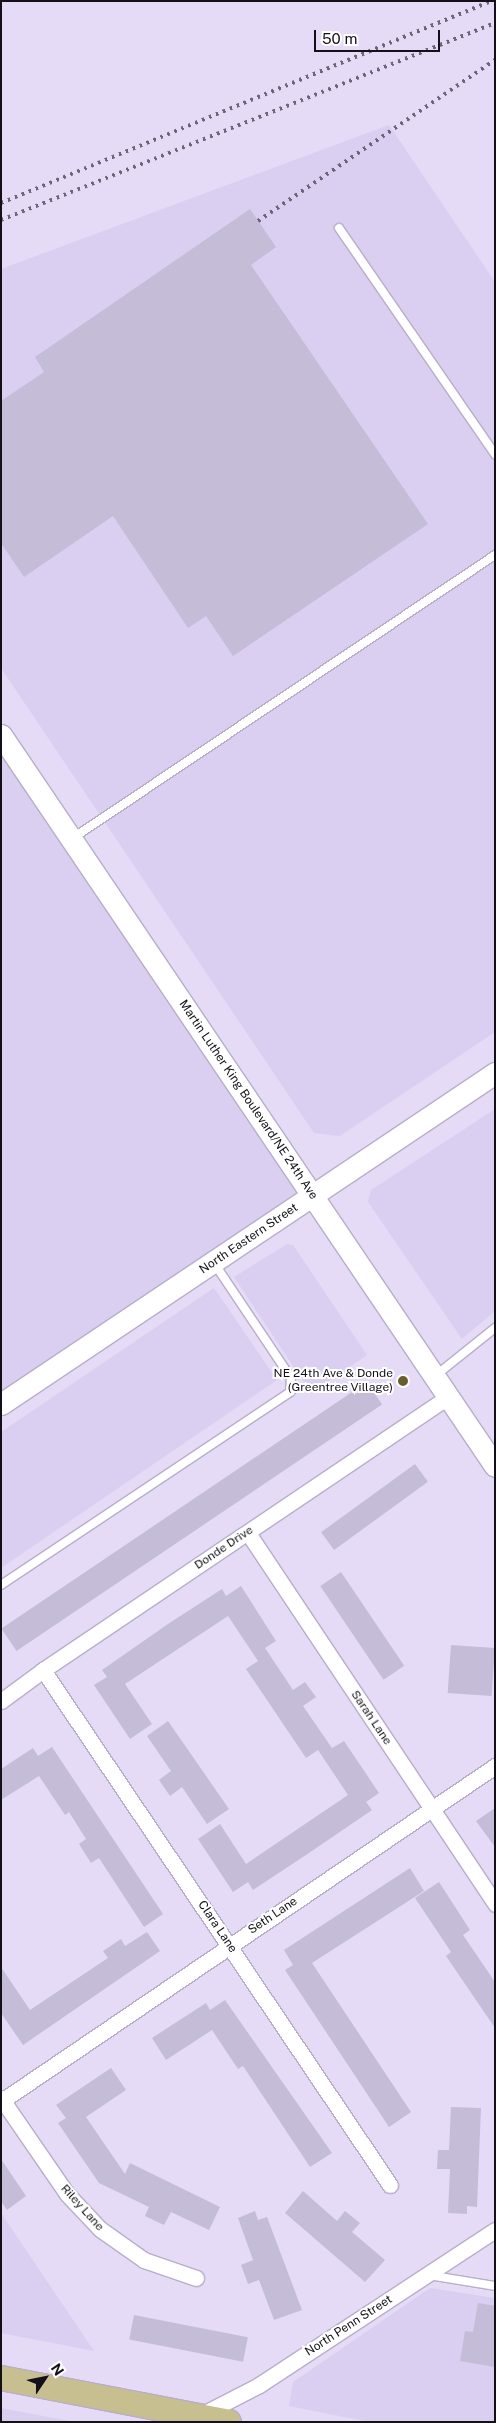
<!DOCTYPE html>
<style>
body{margin:0}
#map{position:relative;width:496px;height:2423px;overflow:hidden;background:#e5dbf7;font-family:"Public Sans",sans-serif}
div>[style]{position:absolute}
.built>*{inset:0;background:#dacef1}
.building>*{inset:0;background:#c5bcd7;transform-origin:0 0}
.roads{filter:drop-shadow(1px 0 #b8aec9) drop-shadow(-1px 0 #b8aec9) drop-shadow(0 1px #b8aec9) drop-shadow(0 -1px #b8aec9)}
.lane>*{height:8px;margin:-4px;padding:0 4px;transform-origin:4px;border-radius:4px;background:#fff}
.street>*{height:15px;margin:-7.5px;padding:0 7.5px;transform-origin:7.5px;border-radius:7.5px;background:#fff}
.secondary>*{height:21px;margin:-10.5px;padding:0 10.5px;transform-origin:10.5px;border-radius:10.5px;background:#fff}
.primary>*{height:24px;margin:-12px;padding:0 12px;transform-origin:12px;border-radius:12px;background:#c8bf90}
.rail>*{height:4px;margin-top:-2px;transform-origin:0;background:repeating-linear-gradient(90deg,#6b6576 0 2.5px,transparent 0 7.5px)}
.dots>*{width:14px;height:14px;translate:-50% -50%;box-sizing:border-box;border:2px solid #fff;border-radius:50%}
span{translate:-50% -50%;white-space:nowrap;text-align:center;line-height:1.15;-webkit-text-stroke:4px #fff;paint-order:stroke}
.street-label{font-size:12px;color:#131019}
.poi-label{font-size:12px;color:#131019}
.right{translate:-100% -50%;text-align:right}
.frame{position:absolute;inset:0;border:2px solid #131019;pointer-events:none}
.north{position:absolute;left:20px;top:2353px;width:50px;height:50px;-webkit-text-stroke:4px #fff;paint-order:stroke;rotate:56deg;font-size:14px;font-weight:700;line-height:20px;text-align:center;color:#131019}
.north::after{content:'';display:block;margin:auto;width:18px;height:22px;background:#131019;clip-path:polygon(50% 0,100% 100%,50% 72%,0 100%)}
.scale{position:absolute;left:314px;top:30px;width:126px;height:22px;box-sizing:border-box;border:2px solid #131019;border-top:0;padding-left:6px;font-size:15px;line-height:18px;white-space:nowrap;color:#131019;-webkit-text-stroke:4px #fff;paint-order:stroke}
</style>
<div id="map">
<div class="built">
<div style="clip-path:polygon(389px 125px,495px 282px,495px 1032px,340px 1136px,314px 1133px,1px 668px,1px 269px)"></div>
<div style="clip-path:polygon(1px 753px,298px 1193px,1px 1391px)"></div>
<div style="clip-path:polygon(495px 1109px,495px 1311px,462px 1339px,368px 1202px,371px 1190px)"></div>
<div style="clip-path:polygon(287px 1244px,293px 1245px,367px 1355px,311px 1393px,234px 1277px)"></div>
<div style="clip-path:polygon(214px 1288px,277px 1380px,1px 1568px,1px 1432px)"></div>
<div style="clip-path:polygon(1px 2213px,94px 2351px,1px 2333px)"></div>
<div style="clip-path:polygon(430px 2288px,495px 2298px,495px 2422px,370px 2422px,289px 2406px,293px 2382px)"></div>
<div style="clip-path:polygon(1px 2408px,75px 2422px,1px 2422px)"></div>
</div>
<div class="building">
<div style="clip-path:polygon(250px 209px,276px 247px,251px 265px,428px 524px,233px 656px,206px 616px,188px 628px,113px 516px,24px 577px,1px 543px,1px 401px,44px 372px,35px 357px)"></div>
<div style="left:367px;top:1382px;width:27px;height:441px;rotate:56deg"></div>
<div style="left:415px;top:1464px;width:22px;height:116px;rotate:54deg"></div>
<div style="left:341px;top:1572px;width:113px;height:25px;rotate:56deg"></div>
<div style="clip-path:polygon(241px 1586px,276px 1641px,265px 1648px,293px 1690px,305px 1682px,316px 1697px,303px 1706px,332px 1748px,344px 1741px,379px 1793px,366px 1802px,372px 1810px,306px 1855px,253px 1890px,248px 1882px,233px 1892px,198px 1839px,220px 1824px,246px 1864px,348px 1795px,318px 1750px,306px 1758px,246px 1669px,258px 1661px,228px 1616px,125px 1684px,152px 1724px,130px 1739px,94px 1685px,107px 1677px,102px 1670px,168px 1624px,222px 1589px,226px 1596px)"></div>
<div style="left:451px;top:1645px;width:44px;height:48px;rotate:4deg"></div>
<div style="clip-path:polygon(168px 1721px,229px 1809px,207px 1824px,182px 1787px,170px 1796px,159px 1780px,171px 1771px,147px 1736px)"></div>
<div style="clip-path:polygon(52px 1747px,163px 1914px,144px 1927px,99px 1858px,91px 1863px,79px 1844px,86px 1839px,69px 1812px,65px 1815px,39px 1776px,1px 1800px,1px 1769px,33px 1748px,38px 1756px)"></div>
<div style="clip-path:polygon(495px 1808px,495px 1847px,476px 1821px)"></div>
<div style="clip-path:polygon(410px 1868px,424px 1891px,312px 1963px,411px 2112px,389px 2127px,285px 1970px,293px 1965px,284px 1950px)"></div>
<div style="clip-path:polygon(439px 1882px,470px 1930px,463px 1935px,495px 1982px,495px 2028px,446px 1956px,451px 1952px,415px 1898px)"></div>
<div style="clip-path:polygon(147px 1932px,160px 1951px,23px 2045px,1px 2013px,1px 1967px,30px 2010px,108px 1958px,103px 1951px,121px 1939px,125px 1946px)"></div>
<div style="clip-path:polygon(225px 2000px,332px 2153px,310px 2167px,243px 2066px,238px 2069px,212px 2030px,166px 2060px,152px 2038px,206px 2003px,210px 2010px)"></div>
<div style="clip-path:polygon(111px 2068px,126px 2090px,86px 2117px,125px 2174px,130px 2163px,220px 2207px,209px 2230px,171px 2212px,164px 2225px,145px 2216px,149px 2207px,99px 2183px,58px 2123px,66px 2118px,56px 2105px)"></div>
<div style="clip-path:polygon(451px 2107px,481px 2108px,477px 2207px,467px 2206px,467px 2214px,448px 2213px,450px 2169px,437px 2169px,438px 2150px,449px 2150px)"></div>
<div style="clip-path:polygon(1px 2159px,26px 2196px,7px 2210px,1px 2201px)"></div>
<div style="clip-path:polygon(303px 2191px,337px 2221px,345px 2211px,360px 2223px,352px 2232px,385px 2260px,365px 2282px,285px 2213px)"></div>
<div style="clip-path:polygon(255px 2211px,258px 2220px,267px 2217px,302px 2310px,274px 2320px,259px 2280px,248px 2284px,241px 2265px,253px 2260px,238px 2218px)"></div>
<div style="clip-path:polygon(478px 2303px,495px 2306px,495px 2367px,460px 2361px,465px 2331px,473px 2332px)"></div>
<div style="left:134px;top:2315px;width:116px;height:25px;rotate:11deg"></div>
</div>
<div class="roads">
<div class="lane">
<div style="left:339px;top:228px;width:275px;rotate:55.4deg"></div>
<div style="left:73px;top:838px;width:508px;rotate:-33.85deg"></div>
<div style="left:435px;top:1376px;width:77px;rotate:-38.7deg"></div>
<div style="left:1px;top:1585px;width:348px;rotate:-33.7deg"></div>
<div style="left:290px;top:1392px;width:14px;rotate:-86deg"></div>
<div style="left:291px;top:1378px;width:138px;rotate:-123.8deg"></div>
<div style="left:428px;top:2275px;width:68px;rotate:9.3deg"></div>
</div>
<div class="street">
<div style="left:248px;top:1533px;width:446px;rotate:56.3deg"></div>
<div style="left:43px;top:1670px;width:621px;rotate:56.03deg"></div>
<div style="left:1px;top:1701px;width:52px;rotate:-36.4deg"></div>
<div style="left:43px;top:1670px;width:488px;rotate:-34deg"></div>
<div style="left:1px;top:2098px;width:116px;rotate:55.5deg"></div>
<div style="left:67px;top:2194px;width:48px;rotate:46.7deg"></div>
<div style="left:100px;top:2229px;width:54px;rotate:35.2deg"></div>
<div style="left:144px;top:2260px;width:55px;rotate:19.1deg"></div>
<div style="left:3px;top:2100px;width:595px;rotate:-34.17deg"></div>
<div style="left:199px;top:2416px;width:68px;rotate:-27.3deg"></div>
<div style="left:259px;top:2385px;width:282px;rotate:-33.3deg"></div>
</div>
<div class="secondary">
<div style="left:1px;top:735px;width:882px;rotate:55.95deg"></div>
<div style="left:1px;top:1404px;width:595px;rotate:-33.82deg"></div>
</div>
<div class="primary">
<div style="left:1px;top:2378px;width:232px;rotate:10.9deg"></div>
</div>
</div>
<div class="rail">
<div style="left:1px;top:203px;width:530px;rotate:-22.4deg"></div>
<div style="left:1px;top:220px;width:532px;rotate:-21.74deg"></div>
<div style="left:258px;top:221px;width:287px;rotate:-34.2deg"></div>
</div>
<div class="dots">
<div style="left:403px;top:1381px;background:#6a5f2c"></div>
</div>
<div class="street-label">
<span style="left:248px;top:1100px;rotate:56deg">Martin Luther King Boulevard/NE 24th Ave</span>
<span style="left:249px;top:1239px;rotate:-34deg">North Eastern Street</span>
<span style="left:224px;top:1548px;rotate:-34deg">Donde Drive</span>
<span style="left:371px;top:1718px;rotate:56deg">Sarah Lane</span>
<span style="left:273px;top:1916px;rotate:-34deg">Seth Lane</span>
<span style="left:217px;top:1927px;rotate:56deg">Clara Lane</span>
<span style="left:82px;top:2208px;rotate:48deg">Riley Lane</span>
<span style="left:349px;top:2326px;rotate:-33deg">North Penn Street</span>
</div>
<div class="poi-label">
<span class="right" style="left:393px;top:1381px">NE 24th Ave &amp; Donde<br>(Greentree Village)</span>
</div>
<div class="frame"></div>
<div class="north">N</div>
<div class="scale">50 m</div>
</div>
